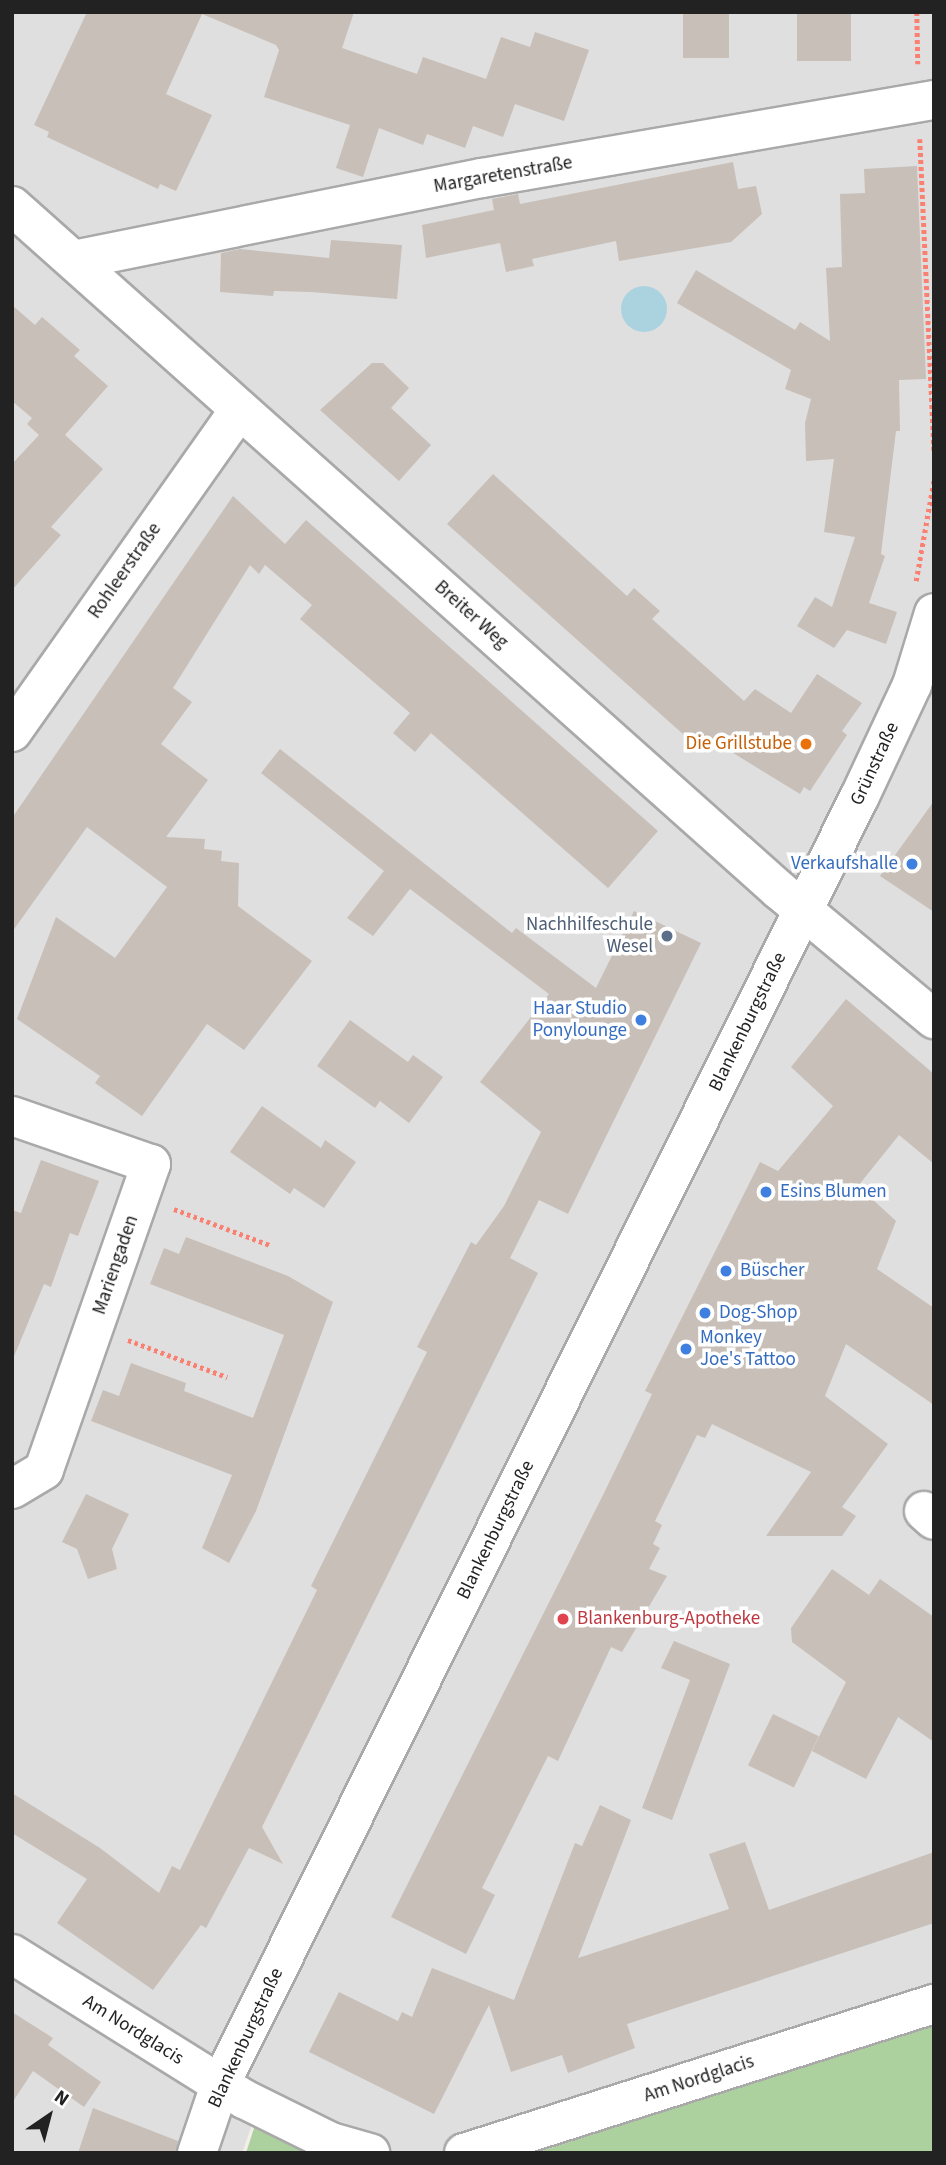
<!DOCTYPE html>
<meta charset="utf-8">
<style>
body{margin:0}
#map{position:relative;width:946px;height:2165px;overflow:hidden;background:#f2efe9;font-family:"Source Sans 3",sans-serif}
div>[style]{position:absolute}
.residential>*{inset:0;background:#e0dfdf}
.forest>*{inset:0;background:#add19e}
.water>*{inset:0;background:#aad3df}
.round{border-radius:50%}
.building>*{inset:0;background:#c7bfb8;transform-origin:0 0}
.path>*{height:4.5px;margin-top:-2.25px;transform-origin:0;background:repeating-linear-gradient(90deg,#fa8072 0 3.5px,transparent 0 7px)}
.roads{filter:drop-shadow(2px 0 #a9a9a9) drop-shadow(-2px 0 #a9a9a9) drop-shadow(0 2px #a9a9a9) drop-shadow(0 -2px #a9a9a9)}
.minor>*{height:38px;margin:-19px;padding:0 19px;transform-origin:19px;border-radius:19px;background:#fff}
.dots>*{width:19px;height:19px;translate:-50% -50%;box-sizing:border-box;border:4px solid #fff;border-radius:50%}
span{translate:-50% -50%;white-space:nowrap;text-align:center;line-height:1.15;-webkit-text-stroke:7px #fff;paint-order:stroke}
.street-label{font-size:19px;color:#222}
.food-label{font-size:19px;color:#c56008}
.right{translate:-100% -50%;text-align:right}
.shop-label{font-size:19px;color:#366cbe}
.left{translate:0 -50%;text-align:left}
.service-label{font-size:19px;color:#4e5e75}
.health-label{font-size:19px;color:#be3a42}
.frame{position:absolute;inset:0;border:14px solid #222;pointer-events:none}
.north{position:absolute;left:14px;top:2081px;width:70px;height:70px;-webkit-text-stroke:5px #fff;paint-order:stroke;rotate:35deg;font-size:19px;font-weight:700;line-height:28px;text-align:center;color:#222}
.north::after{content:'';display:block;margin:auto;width:24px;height:32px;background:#222;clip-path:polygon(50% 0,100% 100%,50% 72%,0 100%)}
</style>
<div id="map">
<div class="residential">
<div style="clip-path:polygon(12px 12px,934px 12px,934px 2008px,473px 2153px,329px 2153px,256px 2113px,242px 2153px,12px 2153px)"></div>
</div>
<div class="forest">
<div style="clip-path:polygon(934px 2020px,934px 2153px,535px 2153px,746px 2085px)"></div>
<div style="clip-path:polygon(257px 2119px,305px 2153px,246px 2153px)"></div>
</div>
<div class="water">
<div class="round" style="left:621px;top:286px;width:46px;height:46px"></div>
</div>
<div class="building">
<div style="clip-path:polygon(87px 12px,354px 12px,342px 48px,417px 74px,423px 57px,486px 79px,501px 37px,530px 47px,535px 32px,589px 50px,564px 121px,515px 104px,503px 137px,473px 126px,465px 148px,427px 134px,423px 145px,379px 128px,363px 177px,336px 168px,350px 125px,264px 97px,279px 50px,276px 45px,202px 14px,166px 94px,212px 115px,176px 191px,160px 184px,158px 189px,47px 137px,49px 132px,34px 125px)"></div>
<div style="left:683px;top:12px;width:46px;height:46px"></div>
<div style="left:797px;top:12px;width:54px;height:49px"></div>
<div style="clip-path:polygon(733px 162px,738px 189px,756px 186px,762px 214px,731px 242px,619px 261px,616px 241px,532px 259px,534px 266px,506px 272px,500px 243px,426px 258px,422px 225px,494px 210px,492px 199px,518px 194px,520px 204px)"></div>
<div style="clip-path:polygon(917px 166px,926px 379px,899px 380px,900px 431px,896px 431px,881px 554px,885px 556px,869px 603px,897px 612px,886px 644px,847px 630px,834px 648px,797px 626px,815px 597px,832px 607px,855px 537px,824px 532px,834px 459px,806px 461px,805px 423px,811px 399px,785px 389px,791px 370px,677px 303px,696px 270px,795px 330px,800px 322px,830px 341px,826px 268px,842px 267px,840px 194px,865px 193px,864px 169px)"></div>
<div style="clip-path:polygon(331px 240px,402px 245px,397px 299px,311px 292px,274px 291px,273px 296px,220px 292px,221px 253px,240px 249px,329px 258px)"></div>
<div style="clip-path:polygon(12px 305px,35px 325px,42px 317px,80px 350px,74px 356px,108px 386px,65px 435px,103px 469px,51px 527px,61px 535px,12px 590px,12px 464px,39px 435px,27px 424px,32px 418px,12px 401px)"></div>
<div style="clip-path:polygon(372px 363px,383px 363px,409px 388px,391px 408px,431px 445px,399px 481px,320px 410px)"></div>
<div style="clip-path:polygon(493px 474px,627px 596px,634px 588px,660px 611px,652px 619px,744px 701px,755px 689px,791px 713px,817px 674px,862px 703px,842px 731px,847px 735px,810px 791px,804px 787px,800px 794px,712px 740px,702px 751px,447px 524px)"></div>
<div style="clip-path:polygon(233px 496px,285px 544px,306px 520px,658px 831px,608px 888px,431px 733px,415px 752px,393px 733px,410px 713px,300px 619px,312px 605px,265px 565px,259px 574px,250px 565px,173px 688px,192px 702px,161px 744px,208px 780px,166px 837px,205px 839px,204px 849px,222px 851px,221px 861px,239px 863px,238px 906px,312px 961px,244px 1050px,207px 1024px,142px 1116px,95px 1083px,100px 1076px,17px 1019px,56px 917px,115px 958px,167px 887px,87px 827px,12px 932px,12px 818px)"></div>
<div style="clip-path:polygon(280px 749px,512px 933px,516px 928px,596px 988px,634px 911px,701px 943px,568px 1214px,539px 1200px,510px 1258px,538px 1273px,262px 1827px,283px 1864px,249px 1848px,206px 1928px,201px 1925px,153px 1990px,57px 1923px,87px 1879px,12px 1833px,12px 1793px,100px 1848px,159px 1893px,172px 1866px,180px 1870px,317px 1590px,311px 1586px,427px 1352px,417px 1347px,471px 1242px,476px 1245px,504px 1206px,541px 1132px,480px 1082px,549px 994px,410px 889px,373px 936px,347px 918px,384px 871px,261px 773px)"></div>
<div style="clip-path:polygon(934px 801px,934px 912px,880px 876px)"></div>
<div style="clip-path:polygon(846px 999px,934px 1074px,934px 1164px,899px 1135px,858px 1186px,896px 1221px,877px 1269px,934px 1308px,934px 1405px,846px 1344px,825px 1396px,888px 1444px,842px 1507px,856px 1516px,842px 1536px,766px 1536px,811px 1472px,712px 1424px,705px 1438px,697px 1435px,655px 1521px,662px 1525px,653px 1544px,660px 1548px,649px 1569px,667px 1576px,622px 1652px,611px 1647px,558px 1761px,548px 1756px,482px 1888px,495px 1895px,466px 1954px,391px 1917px,603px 1495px,652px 1394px,645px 1391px,760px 1162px,778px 1171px,833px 1106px,791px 1067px)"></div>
<div style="clip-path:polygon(350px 1020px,408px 1062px,413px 1055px,443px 1077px,409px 1123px,380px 1101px,375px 1108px,317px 1066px)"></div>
<div style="clip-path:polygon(262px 1106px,321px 1148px,325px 1140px,356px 1162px,324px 1208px,294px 1188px,290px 1194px,230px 1152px)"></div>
<div style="clip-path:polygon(41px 1160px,99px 1181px,78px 1236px,70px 1233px,51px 1287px,44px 1284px,13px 1359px,12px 1210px,21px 1213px)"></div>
<div style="clip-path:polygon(186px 1237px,288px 1276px,333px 1302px,256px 1511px,229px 1563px,202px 1548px,232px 1475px,91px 1421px,103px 1390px,119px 1396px,131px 1363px,186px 1383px,184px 1391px,253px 1418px,284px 1335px,150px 1284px,164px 1248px,179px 1254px)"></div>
<div style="clip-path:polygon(86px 1494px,129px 1514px,112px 1549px,117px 1569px,88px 1579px,77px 1549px,62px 1542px)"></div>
<div style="clip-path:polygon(832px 1569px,869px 1595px,880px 1579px,934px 1617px,934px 1742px,898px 1717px,866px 1779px,812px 1751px,846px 1682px,792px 1642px,791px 1628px)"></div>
<div style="clip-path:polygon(674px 1641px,730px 1664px,672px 1820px,642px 1808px,690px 1680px,661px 1668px)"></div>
<div style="left:773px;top:1714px;width:51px;height:57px;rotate:26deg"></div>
<div style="clip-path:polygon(600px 1805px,631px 1820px,578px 1958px,729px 1909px,709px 1854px,745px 1842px,769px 1910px,934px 1852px,934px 1923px,627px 2024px,635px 2048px,568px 2073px,562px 2055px,511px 2072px,489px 2005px,434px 2114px,309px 2052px,339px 1992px,398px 2021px,402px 2012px,412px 2017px,432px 1968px,514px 2000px,575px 1843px,582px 1846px)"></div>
<div style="clip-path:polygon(12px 2012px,53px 2038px,48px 2045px,101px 2082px,84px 2107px,33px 2071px,12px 2103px)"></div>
<div style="clip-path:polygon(93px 2108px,178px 2141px,176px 2153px,78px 2153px)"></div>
</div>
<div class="path">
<div style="left:917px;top:12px;width:52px;rotate:88.9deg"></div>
<div style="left:920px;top:139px;width:312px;rotate:87.4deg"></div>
<div style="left:916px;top:581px;width:104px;rotate:-80deg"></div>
<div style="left:174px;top:1209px;width:103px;rotate:20.6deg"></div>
<div style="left:128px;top:1340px;width:106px;rotate:20.5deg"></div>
</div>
<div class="roads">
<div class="minor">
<div style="left:12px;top:206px;width:1028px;rotate:41.73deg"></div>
<div style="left:779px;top:890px;width:202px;rotate:39.8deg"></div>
<div style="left:74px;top:260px;width:416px;rotate:-11.4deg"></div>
<div style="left:482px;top:178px;width:459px;rotate:-9.8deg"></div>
<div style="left:12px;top:732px;width:394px;rotate:-54.8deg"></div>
<div style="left:12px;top:1116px;width:147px;rotate:19.1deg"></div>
<div style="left:151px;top:1164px;width:324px;rotate:109.3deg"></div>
<div style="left:44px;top:1470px;width:37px;rotate:149deg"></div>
<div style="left:924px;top:1511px;width:13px;rotate:42deg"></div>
<div style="left:12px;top:1954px;width:274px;rotate:32deg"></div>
<div style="left:244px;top:2099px;width:97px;rotate:26.3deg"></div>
<div style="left:331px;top:2142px;width:41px;rotate:15.8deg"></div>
<div style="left:197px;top:2153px;width:72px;rotate:-71.3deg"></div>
<div style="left:220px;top:2085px;width:1437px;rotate:-63.6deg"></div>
<div style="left:859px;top:798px;width:125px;rotate:-64.9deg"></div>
<div style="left:912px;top:685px;width:75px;rotate:-73deg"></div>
<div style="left:464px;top:2153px;width:493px;rotate:-17.6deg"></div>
</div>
</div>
<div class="dots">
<div style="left:806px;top:744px;background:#e8710a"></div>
<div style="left:912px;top:864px;background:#3f7fe0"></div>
<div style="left:667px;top:936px;background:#5c6f8a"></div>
<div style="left:641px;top:1020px;background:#3f7fe0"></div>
<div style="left:766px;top:1192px;background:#3f7fe0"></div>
<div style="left:726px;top:1271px;background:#3f7fe0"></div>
<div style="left:705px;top:1313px;background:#3f7fe0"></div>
<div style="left:686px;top:1349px;background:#3f7fe0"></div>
<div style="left:563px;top:1619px;background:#e0444e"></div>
</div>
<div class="street-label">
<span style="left:503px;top:175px;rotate:-10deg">Margaretenstraße</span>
<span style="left:125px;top:571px;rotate:-55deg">Rohleerstraße</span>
<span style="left:471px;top:615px;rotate:42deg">Breiter Weg</span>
<span style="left:875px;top:764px;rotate:-65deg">Grünstraße</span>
<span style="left:748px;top:1022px;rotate:-64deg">Blankenburgstraße</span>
<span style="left:116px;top:1265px;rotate:-71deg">Mariengaden</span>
<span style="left:496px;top:1530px;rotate:-64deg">Blankenburgstraße</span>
<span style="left:133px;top:2030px;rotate:32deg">Am Nordglacis</span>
<span style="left:246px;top:2038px;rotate:-65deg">Blankenburgstraße</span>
<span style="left:699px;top:2079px;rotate:-18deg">Am Nordglacis</span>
</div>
<div class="food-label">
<span class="right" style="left:792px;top:744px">Die Grillstube</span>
</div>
<div class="shop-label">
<span class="right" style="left:898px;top:864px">Verkaufshalle</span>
<span class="right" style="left:627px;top:1020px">Haar Studio<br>Ponylounge</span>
<span class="left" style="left:780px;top:1192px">Esins Blumen</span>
<span class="left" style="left:740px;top:1271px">Büscher</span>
<span class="left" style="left:719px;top:1313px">Dog-Shop</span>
<span class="left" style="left:700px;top:1349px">Monkey<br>Joe's Tattoo</span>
</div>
<div class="service-label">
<span class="right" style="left:653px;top:936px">Nachhilfeschule<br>Wesel</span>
</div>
<div class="health-label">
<span class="left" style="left:577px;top:1619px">Blankenburg-Apotheke</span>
</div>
<div class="frame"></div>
<div class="north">N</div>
</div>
